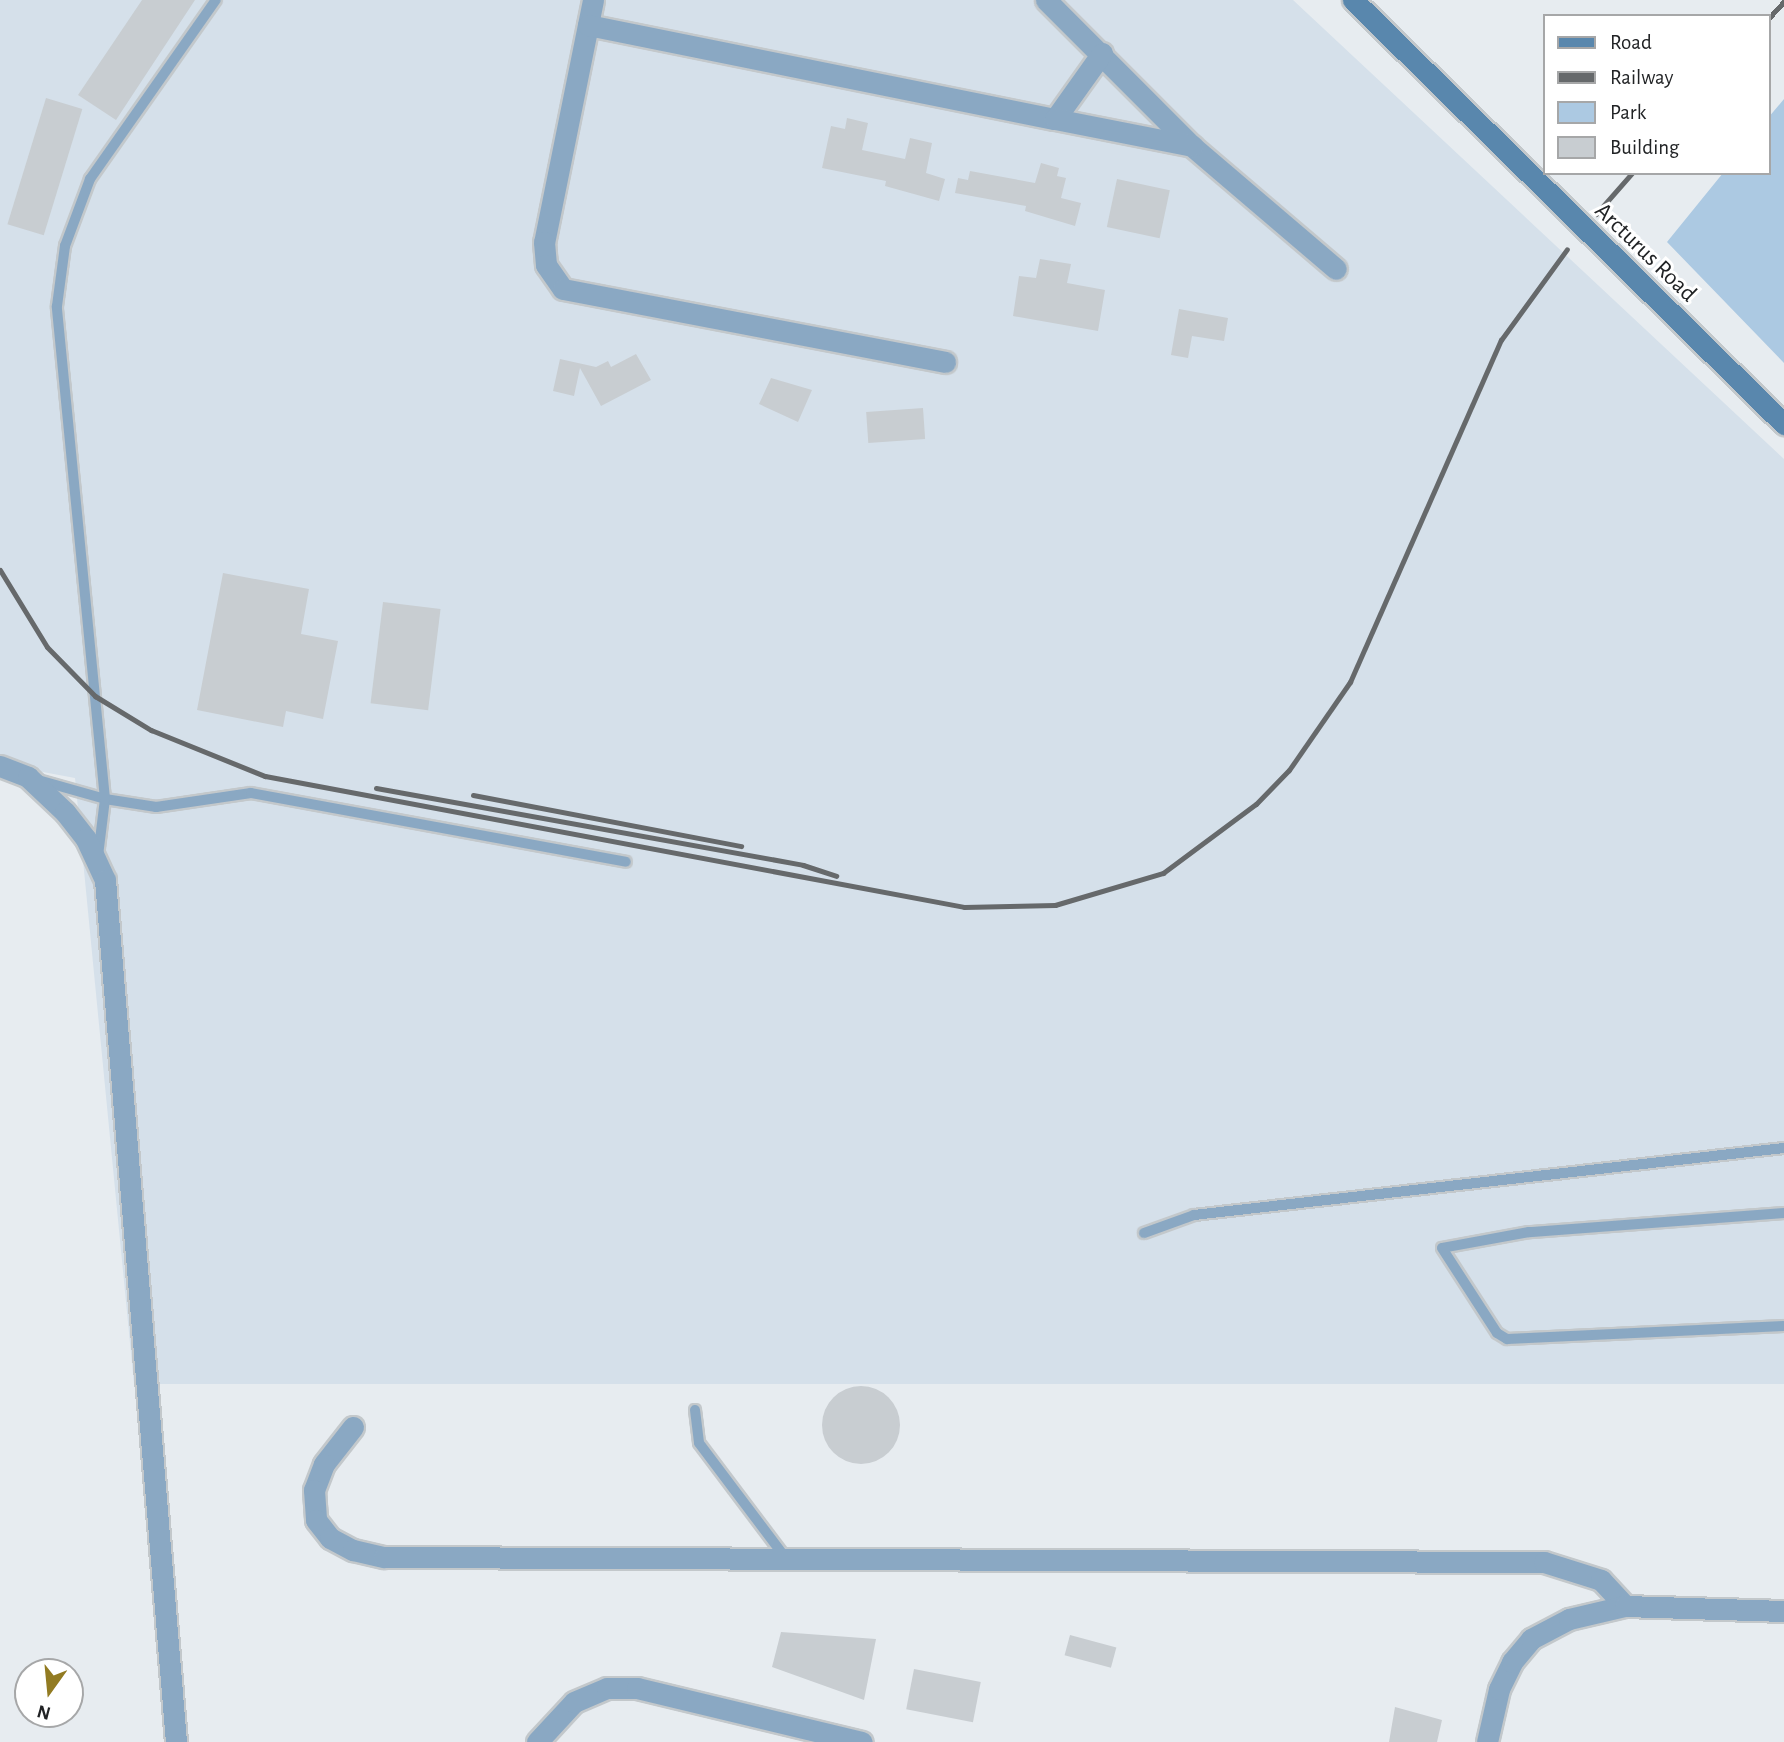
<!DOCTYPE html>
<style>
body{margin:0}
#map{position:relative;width:1784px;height:1742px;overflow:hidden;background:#e7ecf0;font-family:"Alegreya Sans",sans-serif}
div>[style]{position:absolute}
.built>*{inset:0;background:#d5e0ea}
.green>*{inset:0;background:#acc9e2}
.building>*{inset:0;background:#c8cdd1;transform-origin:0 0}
.round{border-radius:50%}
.roads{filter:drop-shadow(2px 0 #c3c8cb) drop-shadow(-2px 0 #c3c8cb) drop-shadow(0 2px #c3c8cb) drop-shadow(0 -2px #c3c8cb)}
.lane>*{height:10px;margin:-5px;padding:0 5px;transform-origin:5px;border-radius:5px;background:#8aa8c3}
.street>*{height:21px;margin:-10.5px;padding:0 10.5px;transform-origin:10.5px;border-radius:10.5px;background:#8aa8c3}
.secondary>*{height:21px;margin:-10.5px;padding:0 10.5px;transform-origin:10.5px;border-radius:10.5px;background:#5987ad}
.rail>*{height:5px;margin:-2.5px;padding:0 2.5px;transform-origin:2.5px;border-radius:2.5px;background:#66696b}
span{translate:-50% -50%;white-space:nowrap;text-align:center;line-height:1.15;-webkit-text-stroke:6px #fff;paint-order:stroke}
.street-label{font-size:24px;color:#212325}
.legend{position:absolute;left:1543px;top:14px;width:228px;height:161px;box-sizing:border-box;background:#fff;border:2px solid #a6a7a8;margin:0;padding:9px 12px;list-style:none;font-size:21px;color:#212325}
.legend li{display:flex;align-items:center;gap:14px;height:35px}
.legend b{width:35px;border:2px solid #a6a7a8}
.north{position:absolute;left:14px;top:1658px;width:70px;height:70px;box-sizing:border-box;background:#fff;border:2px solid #a6a7a8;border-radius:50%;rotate:195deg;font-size:19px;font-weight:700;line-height:28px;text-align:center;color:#212325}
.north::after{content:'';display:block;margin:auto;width:24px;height:32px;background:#927b22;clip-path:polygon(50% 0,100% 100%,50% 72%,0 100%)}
</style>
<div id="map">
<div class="built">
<div style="clip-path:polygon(0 0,1293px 0,1784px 459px,1784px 1384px,134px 1384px,75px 778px,0 764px)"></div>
</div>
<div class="green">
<div style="clip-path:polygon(1784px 99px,1784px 363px,1667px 242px,1723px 173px,1768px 173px,1768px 118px)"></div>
</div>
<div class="building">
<div style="clip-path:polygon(142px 0,195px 0,116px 120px,78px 95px)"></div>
<div style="left:46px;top:98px;width:38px;height:132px;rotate:17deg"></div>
<div style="clip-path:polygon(847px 118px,868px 123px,862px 150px,905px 159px,910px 138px,932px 143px,926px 173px,945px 179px,939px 201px,885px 186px,886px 181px,822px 168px,831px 126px,845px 129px)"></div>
<div style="clip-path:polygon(1041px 163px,1059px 168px,1057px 176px,1066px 178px,1061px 198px,1081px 203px,1075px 226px,1025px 211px,1026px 206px,955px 193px,958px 178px,968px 180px,970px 171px,1035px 183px)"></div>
<div style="left:1117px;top:179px;width:54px;height:49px;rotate:12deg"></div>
<div style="clip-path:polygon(1040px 259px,1071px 264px,1067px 283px,1105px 290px,1098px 331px,1013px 316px,1019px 276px,1036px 278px)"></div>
<div style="clip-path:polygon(1179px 309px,1228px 318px,1224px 341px,1192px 336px,1188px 358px,1171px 355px)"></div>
<div style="clip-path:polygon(636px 354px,651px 380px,601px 406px,580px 368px,574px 396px,553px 391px,560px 359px,596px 367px,608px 361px,611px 367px)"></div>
<div style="clip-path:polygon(771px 378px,812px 390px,798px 422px,759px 404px)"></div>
<div style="left:923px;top:408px;width:31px;height:57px;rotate:86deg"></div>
<div style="clip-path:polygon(223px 573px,309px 589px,301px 634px,338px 641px,323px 719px,286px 711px,283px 727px,197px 710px)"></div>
<div style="left:383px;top:602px;width:58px;height:102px;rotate:7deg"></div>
<div class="round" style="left:822px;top:1386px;width:78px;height:78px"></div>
<div style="clip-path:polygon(781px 1632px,876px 1639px,864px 1700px,772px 1667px)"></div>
<div style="left:1070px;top:1635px;width:48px;height:21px;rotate:15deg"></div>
<div style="left:914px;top:1669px;width:68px;height:41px;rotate:11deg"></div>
<div style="clip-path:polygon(1395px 1707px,1442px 1720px,1437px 1742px,1389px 1742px)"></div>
</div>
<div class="roads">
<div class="lane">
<div style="left:38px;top:780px;width:70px;rotate:15.8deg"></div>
<div style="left:105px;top:799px;width:52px;rotate:8.9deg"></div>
<div style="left:156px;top:807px;width:96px;rotate:-8.4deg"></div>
<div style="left:251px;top:793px;width:381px;rotate:10.4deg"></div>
<div style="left:98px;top:856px;width:57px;rotate:-83deg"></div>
<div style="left:105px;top:799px;width:495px;rotate:-95.6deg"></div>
<div style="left:57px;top:306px;width:61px;rotate:-82.4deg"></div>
<div style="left:65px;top:246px;width:72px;rotate:-69.5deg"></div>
<div style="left:90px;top:179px;width:219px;rotate:-54.9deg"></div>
<div style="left:1784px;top:1213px;width:256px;rotate:175.7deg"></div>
<div style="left:1529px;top:1232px;width:88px;rotate:169.6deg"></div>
<div style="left:1442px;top:1248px;width:101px;rotate:57.1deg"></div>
<div style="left:1497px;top:1333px;width:12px;rotate:31deg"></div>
<div style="left:1507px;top:1339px;width:277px;rotate:-2.7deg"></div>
<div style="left:1144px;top:1233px;width:53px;rotate:-19.8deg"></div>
<div style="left:1194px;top:1215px;width:594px;rotate:-6.48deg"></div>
<div style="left:695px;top:1410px;width:33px;rotate:83deg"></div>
<div style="left:699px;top:1443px;width:143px;rotate:53deg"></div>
</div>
<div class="street">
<div style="left:593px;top:0;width:247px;rotate:101.4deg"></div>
<div style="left:544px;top:242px;width:23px;rotate:85deg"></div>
<div style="left:546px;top:265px;width:29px;rotate:55deg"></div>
<div style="left:563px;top:289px;width:389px;rotate:10.8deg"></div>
<div style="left:1046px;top:0;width:206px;rotate:45deg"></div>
<div style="left:1192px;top:146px;width:189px;rotate:40.5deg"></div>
<div style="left:588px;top:25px;width:476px;rotate:11.4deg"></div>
<div style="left:1055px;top:119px;width:81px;rotate:-54.5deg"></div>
<div style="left:1055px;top:119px;width:140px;rotate:11.1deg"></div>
<div style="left:0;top:766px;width:30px;rotate:21deg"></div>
<div style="left:28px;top:777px;width:51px;rotate:43.4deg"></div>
<div style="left:65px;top:812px;width:34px;rotate:52deg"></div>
<div style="left:86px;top:839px;width:45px;rotate:65.1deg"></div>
<div style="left:105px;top:880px;width:865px;rotate:85.29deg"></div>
<div style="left:353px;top:1427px;width:47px;rotate:128.1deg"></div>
<div style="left:324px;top:1464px;width:28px;rotate:111deg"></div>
<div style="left:314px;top:1490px;width:30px;rotate:86deg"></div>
<div style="left:316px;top:1520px;width:23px;rotate:52deg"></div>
<div style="left:330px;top:1538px;width:26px;rotate:28deg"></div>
<div style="left:353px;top:1550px;width:32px;rotate:13deg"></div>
<div style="left:384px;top:1557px;width:1160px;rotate:0.25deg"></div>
<div style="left:1544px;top:1562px;width:60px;rotate:17.5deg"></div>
<div style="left:1601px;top:1580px;width:35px;rotate:47deg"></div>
<div style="left:537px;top:1742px;width:54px;rotate:-47.2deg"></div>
<div style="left:574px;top:1702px;width:36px;rotate:-23deg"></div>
<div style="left:607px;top:1688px;width:30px"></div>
<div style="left:637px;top:1688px;width:231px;rotate:13.5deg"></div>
<div style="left:1487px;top:1742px;width:54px;rotate:-77.2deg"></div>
<div style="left:1499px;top:1689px;width:30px;rotate:-64deg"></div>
<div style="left:1512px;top:1662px;width:30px;rotate:-50deg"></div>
<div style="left:1531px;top:1639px;width:43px;rotate:-27.8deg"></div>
<div style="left:1569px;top:1619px;width:57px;rotate:-13.1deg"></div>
<div style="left:1625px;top:1606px;width:159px;rotate:1.8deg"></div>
</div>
<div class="secondary">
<div style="left:1353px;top:0;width:605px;rotate:44.53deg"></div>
</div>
</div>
<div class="rail">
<div style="left:1768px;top:19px;width:24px;rotate:-48deg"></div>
<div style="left:1596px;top:214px;width:55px;rotate:-48.7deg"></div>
<div style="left:0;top:570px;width:90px;rotate:58.6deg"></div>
<div style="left:47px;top:647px;width:69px;rotate:45.6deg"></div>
<div style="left:95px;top:696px;width:66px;rotate:31.3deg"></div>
<div style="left:151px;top:730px;width:123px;rotate:22deg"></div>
<div style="left:265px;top:776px;width:711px;rotate:10.61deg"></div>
<div style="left:964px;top:907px;width:91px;rotate:-1.3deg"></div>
<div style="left:1055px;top:905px;width:113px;rotate:-16.5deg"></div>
<div style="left:1163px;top:873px;width:116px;rotate:-36.6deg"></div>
<div style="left:1256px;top:804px;width:47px;rotate:-45.9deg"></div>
<div style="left:1289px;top:770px;width:107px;rotate:-55.3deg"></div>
<div style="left:1350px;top:682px;width:374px;rotate:-66.2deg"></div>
<div style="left:1501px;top:340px;width:112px;rotate:-54deg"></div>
<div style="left:376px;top:788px;width:434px;rotate:10.2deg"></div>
<div style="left:803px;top:865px;width:35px;rotate:18deg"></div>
<div style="left:473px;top:795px;width:273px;rotate:10.8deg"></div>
</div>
<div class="street-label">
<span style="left:1645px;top:253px;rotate:44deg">Arcturus Road</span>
</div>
<ul class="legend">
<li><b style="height:9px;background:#5987ad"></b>Road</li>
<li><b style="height:9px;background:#66696b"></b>Railway</li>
<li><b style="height:19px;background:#acc9e2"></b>Park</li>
<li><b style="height:19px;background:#c8cdd1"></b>Building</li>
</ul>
<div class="north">N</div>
</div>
